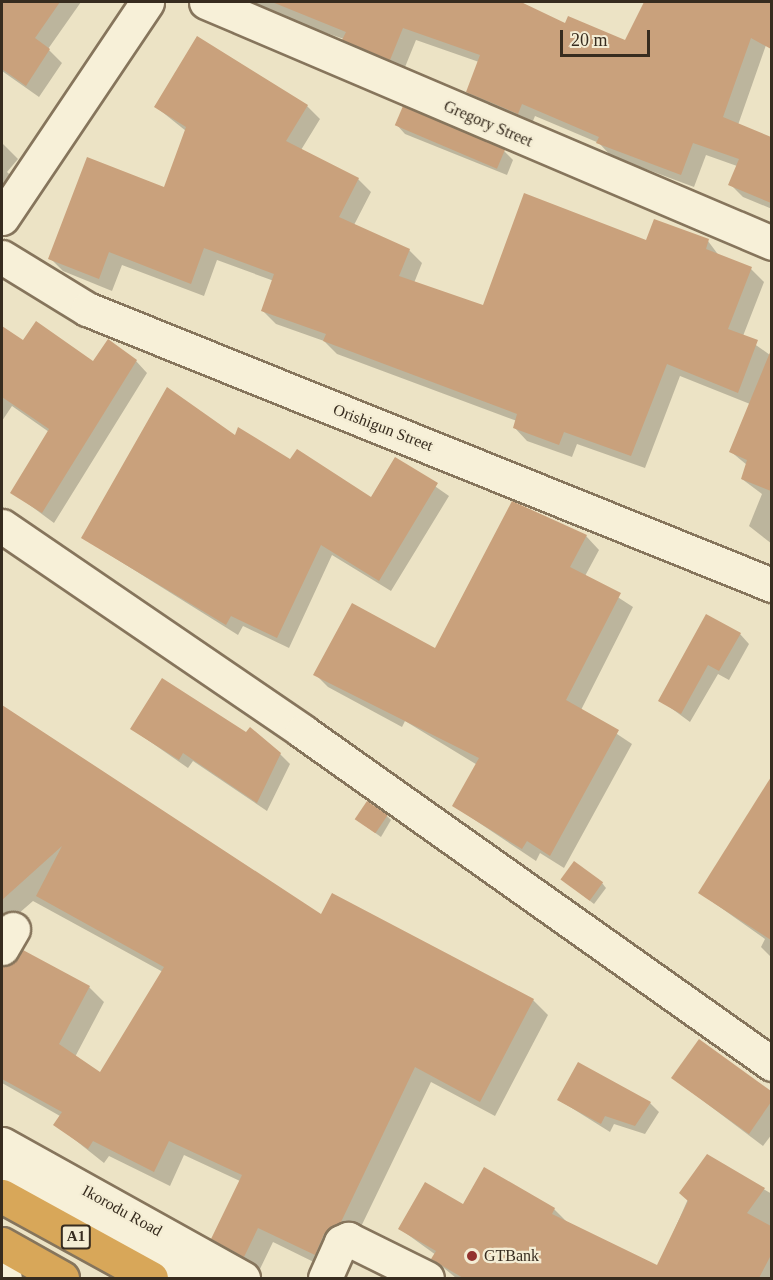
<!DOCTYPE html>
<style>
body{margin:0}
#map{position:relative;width:773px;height:1280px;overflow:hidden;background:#ece3c5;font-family:Georgia,serif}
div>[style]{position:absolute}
.shadow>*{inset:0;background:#0003}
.building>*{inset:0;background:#c9a17c;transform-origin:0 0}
.roads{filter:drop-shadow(2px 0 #86755c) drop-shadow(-2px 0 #86755c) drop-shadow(0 2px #86755c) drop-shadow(0 -2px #86755c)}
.minor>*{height:33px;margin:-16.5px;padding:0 16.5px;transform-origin:16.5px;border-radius:16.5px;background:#f7f0d8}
.highway>*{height:33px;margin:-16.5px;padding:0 16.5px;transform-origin:16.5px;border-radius:16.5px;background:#d8a759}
.dots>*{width:16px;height:16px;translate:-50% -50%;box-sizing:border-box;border:3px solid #f4edd4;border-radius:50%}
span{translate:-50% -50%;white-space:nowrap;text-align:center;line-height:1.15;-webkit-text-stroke:4.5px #f4edd4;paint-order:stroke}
.shield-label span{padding:2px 4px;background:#f4edd4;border:2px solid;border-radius:4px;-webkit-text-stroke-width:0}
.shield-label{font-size:15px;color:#372c1f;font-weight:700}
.street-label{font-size:16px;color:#372c1f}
.poi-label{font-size:16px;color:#372c1f}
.left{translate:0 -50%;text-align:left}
.frame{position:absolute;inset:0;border:3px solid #372c1f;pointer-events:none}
.scale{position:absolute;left:560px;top:30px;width:90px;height:27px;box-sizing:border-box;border:3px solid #372c1f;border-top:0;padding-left:8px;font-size:18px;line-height:21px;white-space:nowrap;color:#372c1f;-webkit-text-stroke:4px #f4edd4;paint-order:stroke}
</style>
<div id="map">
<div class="shadow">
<div style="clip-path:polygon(2px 2px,81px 2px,48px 49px,62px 63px,39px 97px,2px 71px)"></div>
<div style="clip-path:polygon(236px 2px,520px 2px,566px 26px,626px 42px,662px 20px,669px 2px,772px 2px,772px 28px,738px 125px,772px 139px,772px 209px,743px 197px,730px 184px,737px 166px,706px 155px,694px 187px,611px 156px,599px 143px,535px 116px,531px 126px,481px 105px,468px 92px,479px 62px,416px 40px,403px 72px,357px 52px,344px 39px)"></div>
<div style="clip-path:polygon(307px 106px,320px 119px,301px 150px,358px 179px,371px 192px,354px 225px,409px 250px,422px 263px,414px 283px,484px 307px,647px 242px,708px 241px,720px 257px,751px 269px,764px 282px,743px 336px,770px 355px,760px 382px,772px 386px,772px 544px,749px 526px,762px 494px,742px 479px,747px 465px,730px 451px,750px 404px,680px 376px,645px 468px,577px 444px,572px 457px,527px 441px,514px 427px,517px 421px,337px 354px,324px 341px,276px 324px,263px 311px,274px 281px,217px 260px,204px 296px,122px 265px,112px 291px,63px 271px,50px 258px,165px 189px,186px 131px,156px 107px)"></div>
<div style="clip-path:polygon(396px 124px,504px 151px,513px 160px,507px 175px,405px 134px)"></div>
<div style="clip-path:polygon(2px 143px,18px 159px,7px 172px,21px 185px,2px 214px)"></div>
<div style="clip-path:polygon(2px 328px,23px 342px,93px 363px,136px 361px,147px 373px,54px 523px,12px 492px,49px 432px,12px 406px,2px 421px)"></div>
<div style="clip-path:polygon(236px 437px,371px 499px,396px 459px,449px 496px,391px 591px,332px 555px,289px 648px,243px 626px,238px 635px,83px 538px)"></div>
<div style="clip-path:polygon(586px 536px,599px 550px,585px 576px,633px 607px,581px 710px,632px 744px,564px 868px,540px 853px,536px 861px,454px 806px,479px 766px,405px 721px,402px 727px,328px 687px,315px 674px,435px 650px)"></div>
<div style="clip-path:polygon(740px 634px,749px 644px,729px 680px,718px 674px,690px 722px,660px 700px)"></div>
<div style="clip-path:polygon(2px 706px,322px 916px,533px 1000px,548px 1015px,495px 1116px,431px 1082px,356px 1237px,330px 1270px,273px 1242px,259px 1271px,228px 1254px,213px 1238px,240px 1181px,184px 1155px,170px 1186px,109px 1156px,104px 1163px,55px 1124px,60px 1116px,2px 1083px,2px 966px,89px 987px,104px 1002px,75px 1057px,100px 1075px,163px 972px,33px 901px,2px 928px)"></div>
<div style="clip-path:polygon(132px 729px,280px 754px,290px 764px,267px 811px,193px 761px,188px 768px)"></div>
<div style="clip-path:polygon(768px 786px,772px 788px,772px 958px,761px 947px,765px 939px,700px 893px)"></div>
<div style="clip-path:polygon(387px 816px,391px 820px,381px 837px,357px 820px)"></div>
<div style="clip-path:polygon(563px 880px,602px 883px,606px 888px,594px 904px)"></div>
<div style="clip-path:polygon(699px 1041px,772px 1093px,772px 1134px,763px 1146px,673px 1078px)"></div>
<div style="clip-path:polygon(559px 1100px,650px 1103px,659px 1112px,645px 1134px,614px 1124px,610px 1132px)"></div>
<div style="clip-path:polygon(707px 1156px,772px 1194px,772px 1278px,456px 1278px,433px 1259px,436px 1255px,400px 1229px,463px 1206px,554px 1209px,567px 1222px,658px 1267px)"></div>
</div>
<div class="building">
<div style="clip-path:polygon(2px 2px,60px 2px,35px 38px,50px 49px,26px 86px,2px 69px)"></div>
<div style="clip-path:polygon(272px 2px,521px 2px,565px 23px,568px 16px,625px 40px,644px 2px,771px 2px,771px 49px,751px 38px,723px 117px,771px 137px,771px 203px,728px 185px,739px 159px,693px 143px,681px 175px,596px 143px,599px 137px,522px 104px,518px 114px,466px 92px,480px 55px,403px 28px,390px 60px,342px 40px,346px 32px)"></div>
<div style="clip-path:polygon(197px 36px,308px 105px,286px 141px,359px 178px,339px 217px,410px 249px,399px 276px,483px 305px,524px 193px,646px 240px,654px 219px,709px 239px,706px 249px,752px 267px,728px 329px,758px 340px,738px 393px,667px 364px,631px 456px,564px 432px,559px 445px,513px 428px,517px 414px,323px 341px,326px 334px,261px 311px,274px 274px,204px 248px,191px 284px,109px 252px,99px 279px,48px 259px,87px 157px,164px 187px,186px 127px,154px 107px)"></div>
<div style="left:403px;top:106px;width:111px;height:21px;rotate:23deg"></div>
<div style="clip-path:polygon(36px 321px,93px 361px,108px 339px,137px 360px,42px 513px,10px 493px,49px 429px,2px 397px,2px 326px,23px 340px)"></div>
<div style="clip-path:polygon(771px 350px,771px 491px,741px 479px,747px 460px,729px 452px)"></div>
<div style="clip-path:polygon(167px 387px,235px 435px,238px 427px,290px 459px,297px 449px,371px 497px,395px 457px,438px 483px,379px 581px,321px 545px,277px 638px,231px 616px,226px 625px,81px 538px)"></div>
<div style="clip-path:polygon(512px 501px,587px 535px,570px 567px,621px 593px,566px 700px,619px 730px,550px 856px,527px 841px,522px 849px,452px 806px,479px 758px,313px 675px,352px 603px,435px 648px)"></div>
<div style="clip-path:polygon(706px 614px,741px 633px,719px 671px,708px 665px,681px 714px,658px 701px)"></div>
<div style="clip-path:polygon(162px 678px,246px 732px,250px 727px,281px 753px,257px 803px,183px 753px,179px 760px,130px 729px)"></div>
<div style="clip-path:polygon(2px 705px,321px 914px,332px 893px,534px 999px,480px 1102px,415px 1067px,341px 1222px,324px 1234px,315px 1255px,258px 1228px,244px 1257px,211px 1239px,242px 1175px,169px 1141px,154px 1172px,93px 1141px,88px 1149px,53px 1125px,62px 1112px,2px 1079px,2px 967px,12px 964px,23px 950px,90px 986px,59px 1044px,100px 1072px,164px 967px,36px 896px,62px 846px,2px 900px)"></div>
<div style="clip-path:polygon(771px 777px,771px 940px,698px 893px)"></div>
<div style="left:367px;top:801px;width:25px;height:22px;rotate:34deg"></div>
<div style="left:574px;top:861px;width:36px;height:23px;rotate:36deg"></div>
<div style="clip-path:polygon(699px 1039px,771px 1091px,771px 1102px,749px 1134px,671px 1078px)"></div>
<div style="clip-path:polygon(578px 1062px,651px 1102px,635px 1126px,605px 1116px,601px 1124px,557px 1100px)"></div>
<div style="clip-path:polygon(707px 1154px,765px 1188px,747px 1213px,771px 1226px,771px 1255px,759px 1278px,463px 1278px,431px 1259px,436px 1251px,398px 1229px,425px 1182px,463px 1204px,484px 1167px,555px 1208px,552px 1214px,657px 1265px,688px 1201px,679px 1193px)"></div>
</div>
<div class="roads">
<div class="minor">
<div style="left:206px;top:2px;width:615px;rotate:23.06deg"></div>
<div style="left:2px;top:218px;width:260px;rotate:-56.1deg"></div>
<div style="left:2px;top:257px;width:100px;rotate:31.5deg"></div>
<div style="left:87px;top:309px;width:739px;rotate:21.95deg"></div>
<div style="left:2px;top:526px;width:363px;rotate:34.3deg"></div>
<div style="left:302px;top:731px;width:576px;rotate:35.32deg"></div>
<div style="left:2px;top:948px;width:22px;rotate:-60deg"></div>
<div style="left:2px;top:1144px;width:276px;rotate:29.1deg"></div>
<div style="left:2px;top:1171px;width:221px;rotate:29deg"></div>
<div style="left:2px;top:1277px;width:3px;rotate:18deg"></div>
<div style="left:325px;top:1278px;width:39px;rotate:-66deg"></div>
<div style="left:341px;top:1242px;width:8px;rotate:-23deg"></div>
<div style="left:348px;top:1239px;width:88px;rotate:26.3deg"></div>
</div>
<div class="highway">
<div style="left:2px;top:1196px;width:170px;rotate:28.8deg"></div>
<div style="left:2px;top:1244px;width:69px;rotate:29.5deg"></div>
</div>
</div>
<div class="dots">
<div style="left:472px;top:1256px;background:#93332e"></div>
</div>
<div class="shield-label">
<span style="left:76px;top:1237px">A1</span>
</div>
<div class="street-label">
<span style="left:488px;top:124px;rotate:23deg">Gregory Street</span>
<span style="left:383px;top:428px;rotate:21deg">Orishigun Street</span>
<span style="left:122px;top:1211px;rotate:29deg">Ikorodu Road</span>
</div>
<div class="poi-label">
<span class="left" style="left:484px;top:1256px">GTBank</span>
</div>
<div class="frame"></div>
<div class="scale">20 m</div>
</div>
